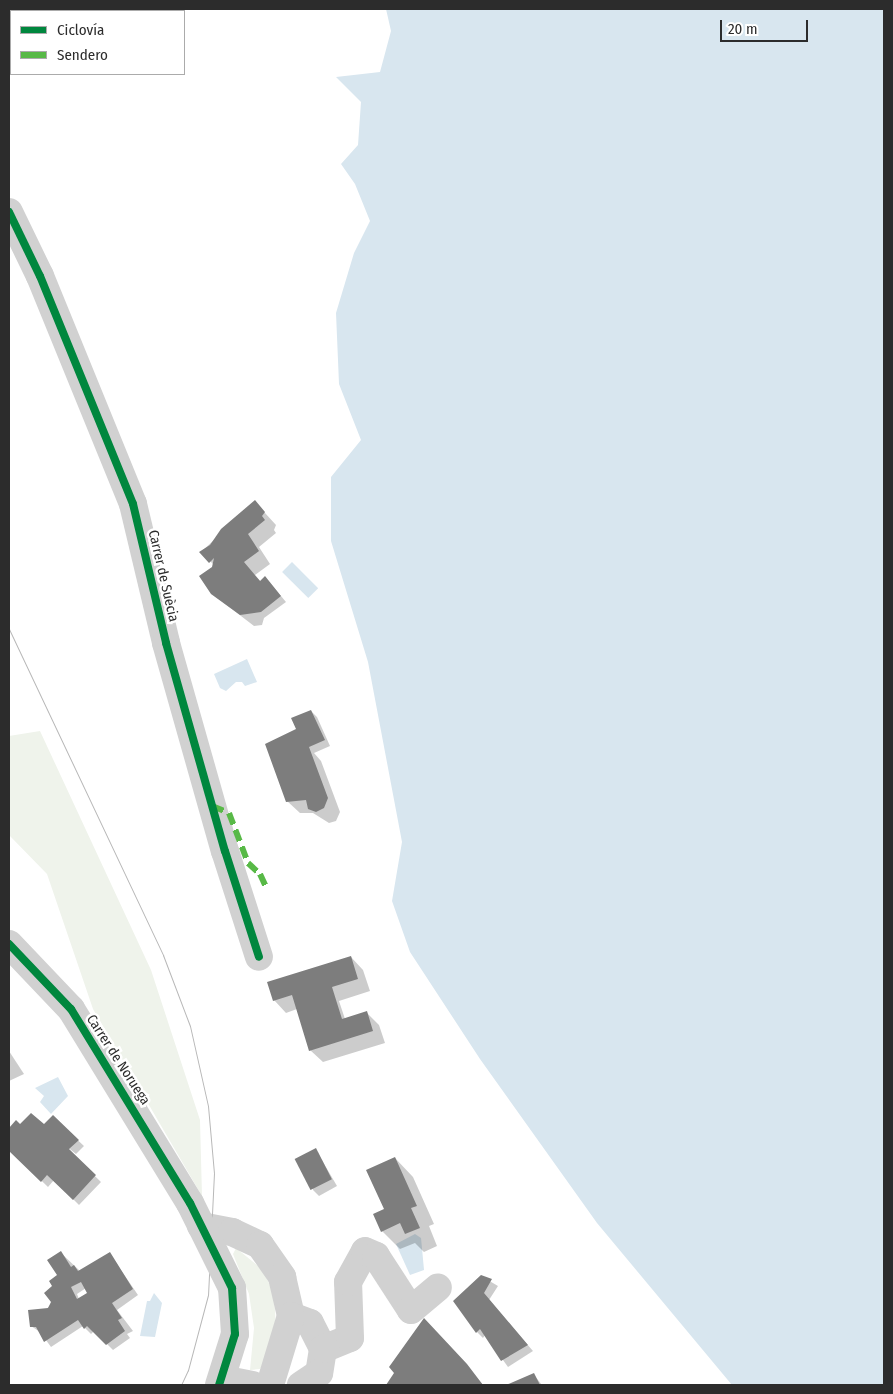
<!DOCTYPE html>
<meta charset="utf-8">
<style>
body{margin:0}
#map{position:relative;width:893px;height:1394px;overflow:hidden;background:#fff;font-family:"Fira Sans Condensed",sans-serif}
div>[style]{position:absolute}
.green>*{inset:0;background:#eff3eb}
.water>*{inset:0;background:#d8e6ef;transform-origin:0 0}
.shadow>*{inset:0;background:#0003}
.building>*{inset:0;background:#7d7d7d;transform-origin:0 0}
.minor>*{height:28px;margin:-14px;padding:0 14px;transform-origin:14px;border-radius:14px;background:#d1d1d1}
.tram>*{height:1px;margin:-0.5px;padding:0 0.5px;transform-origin:0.5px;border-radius:0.5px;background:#b8b8b8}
.minor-bridge>*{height:28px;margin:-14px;padding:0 14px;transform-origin:14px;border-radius:14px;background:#d1d1d1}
.quiet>*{height:6px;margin-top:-3px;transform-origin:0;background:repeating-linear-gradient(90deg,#58b947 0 12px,transparent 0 18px)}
.cycleway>*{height:8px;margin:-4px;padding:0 4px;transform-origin:4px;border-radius:4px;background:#00873e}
span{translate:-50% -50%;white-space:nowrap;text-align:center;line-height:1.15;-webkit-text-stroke:5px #fff;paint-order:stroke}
.street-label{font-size:14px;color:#2c2c2c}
.frame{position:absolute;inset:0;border:10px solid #2c2c2c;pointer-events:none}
.legend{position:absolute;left:10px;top:10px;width:175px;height:65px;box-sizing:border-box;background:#fff;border:1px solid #ababab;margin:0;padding:6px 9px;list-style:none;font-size:15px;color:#2c2c2c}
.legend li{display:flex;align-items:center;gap:10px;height:25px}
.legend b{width:25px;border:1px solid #ababab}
.scale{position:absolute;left:720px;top:20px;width:88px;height:22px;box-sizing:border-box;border:2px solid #2c2c2c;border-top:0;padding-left:6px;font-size:15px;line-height:18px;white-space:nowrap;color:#2c2c2c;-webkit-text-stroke:4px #fff;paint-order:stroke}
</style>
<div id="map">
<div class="green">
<div style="clip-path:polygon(40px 731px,151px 970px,200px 1120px,202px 1196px,93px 1009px,47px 874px,9px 835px,9px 736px)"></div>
<div style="clip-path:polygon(236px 1248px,263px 1270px,274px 1294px,277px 1344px,260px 1369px,250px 1370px,254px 1328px,249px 1294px,233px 1254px)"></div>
</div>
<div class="water">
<div style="clip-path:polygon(386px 9px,884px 9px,884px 1385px,732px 1385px,597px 1223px,480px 1059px,410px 952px,392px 901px,402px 842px,368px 662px,331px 541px,331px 477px,361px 440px,339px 384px,336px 313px,354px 253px,370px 221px,355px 184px,341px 164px,358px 145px,361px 102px,336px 77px,380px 72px,391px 31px)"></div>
<div style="left:292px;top:562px;width:37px;height:14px;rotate:45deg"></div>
<div style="clip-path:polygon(247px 659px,257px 682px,245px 686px,242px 682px,236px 682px,226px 691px,220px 688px,214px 674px)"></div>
<div style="clip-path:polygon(58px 1077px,68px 1096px,51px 1114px,40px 1102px,44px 1096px,35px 1088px)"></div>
<div style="clip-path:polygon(415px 1234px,421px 1238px,424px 1270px,410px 1275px,396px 1244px)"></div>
<div style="clip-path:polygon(154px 1293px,162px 1303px,155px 1337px,140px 1336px,147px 1301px,150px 1301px)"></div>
</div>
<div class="shadow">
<div style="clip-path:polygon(255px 502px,276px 525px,274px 530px,276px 533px,259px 547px,270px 564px,255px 575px,261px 582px,271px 584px,286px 602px,264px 618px,262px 625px,254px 626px,211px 593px,214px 565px,201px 552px)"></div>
<div style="clip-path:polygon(311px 711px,317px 717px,330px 746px,314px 753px,321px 761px,340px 812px,336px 821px,329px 823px,313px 813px,300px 813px,287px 801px,298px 730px)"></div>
<div style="clip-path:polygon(351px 957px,363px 970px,370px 991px,339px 1001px,345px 1019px,367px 1013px,379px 1025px,385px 1043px,323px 1062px,310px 1050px,297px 1009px,286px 1013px,274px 1000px)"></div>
<div style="clip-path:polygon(9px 1051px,24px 1074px,9px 1081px)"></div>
<div style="clip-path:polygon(53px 1117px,84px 1146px,76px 1154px,55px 1137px,101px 1182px,79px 1205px,54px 1180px,48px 1187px,9px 1149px,9px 1129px,16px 1122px,20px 1126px,43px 1126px)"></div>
<div style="clip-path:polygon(316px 1150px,337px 1186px,319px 1196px,313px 1190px)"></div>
<div style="clip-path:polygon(395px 1158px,413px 1177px,434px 1224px,429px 1226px,437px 1246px,424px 1252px,415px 1243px,400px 1249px,382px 1231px)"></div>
<div style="clip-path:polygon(evenodd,61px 1253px,80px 1271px,110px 1254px,138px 1295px,117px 1310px,133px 1331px,127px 1334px,130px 1338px,113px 1350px,94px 1331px,91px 1334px,83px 1326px,51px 1347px,40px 1332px,31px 1326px,53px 1302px,61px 1253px,86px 1288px,89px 1293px,79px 1299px,77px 1294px,86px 1288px)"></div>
<div style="clip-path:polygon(481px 1276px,498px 1286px,489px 1300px,533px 1351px,508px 1367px,485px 1335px,483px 1338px,477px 1332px)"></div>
<div style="clip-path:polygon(447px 1343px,483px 1385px,388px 1385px,395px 1373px)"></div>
<div style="clip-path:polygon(534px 1375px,542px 1385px,510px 1385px)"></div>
</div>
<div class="building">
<div style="clip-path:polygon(255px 500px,265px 512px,262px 516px,265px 520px,248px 534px,259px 551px,244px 562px,260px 581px,265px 576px,281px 596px,261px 612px,240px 615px,211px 594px,199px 576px,212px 567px,214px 558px,209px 563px,199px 552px,210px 545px,221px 529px)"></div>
<div style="clip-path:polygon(311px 710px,325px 740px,309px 747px,328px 798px,324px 808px,316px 812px,308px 809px,306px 800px,286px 802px,265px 744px,296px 729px,291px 718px)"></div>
<div style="clip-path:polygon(351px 956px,358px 979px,332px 987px,342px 1019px,367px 1011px,373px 1031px,309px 1051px,292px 995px,273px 1001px,267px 982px)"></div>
<div style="clip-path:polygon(31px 1113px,44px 1124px,53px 1115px,79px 1140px,69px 1149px,96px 1175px,73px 1200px,47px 1175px,41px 1182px,9px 1151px,9px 1128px,16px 1120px,20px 1124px)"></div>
<div style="left:316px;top:1148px;width:35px;height:24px;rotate:63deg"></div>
<div style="clip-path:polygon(395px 1157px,417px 1206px,411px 1208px,420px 1228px,405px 1234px,400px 1223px,381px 1232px,373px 1214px,384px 1209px,366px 1170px)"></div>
<div style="clip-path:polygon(evenodd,61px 1251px,71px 1267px,74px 1265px,78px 1271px,110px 1252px,133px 1289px,112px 1303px,122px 1318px,118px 1320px,125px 1331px,106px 1345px,87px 1326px,84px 1329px,78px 1320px,44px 1342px,36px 1327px,30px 1327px,28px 1310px,48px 1308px,51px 1302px,44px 1293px,52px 1286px,49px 1281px,57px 1275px,47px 1260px,61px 1251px,81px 1282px,87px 1293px,77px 1299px,71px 1287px,81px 1282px)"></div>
<div style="clip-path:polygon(481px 1275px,492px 1279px,484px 1293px,528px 1345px,501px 1361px,480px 1329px,476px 1333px,453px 1301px)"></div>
<div style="clip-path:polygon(424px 1318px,467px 1364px,483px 1385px,386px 1385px,394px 1373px,389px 1367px)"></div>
<div style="clip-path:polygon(534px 1373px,540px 1385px,506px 1385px)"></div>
</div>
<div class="minor">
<div style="left:9px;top:212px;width:71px;rotate:64.2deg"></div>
<div style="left:40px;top:276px;width:246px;rotate:67.8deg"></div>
<div style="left:133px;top:504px;width:143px;rotate:76.6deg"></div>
<div style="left:166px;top:643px;width:216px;rotate:74.2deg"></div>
<div style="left:225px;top:851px;width:111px;rotate:72.2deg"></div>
<div style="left:9px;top:944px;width:90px;rotate:46.4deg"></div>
<div style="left:71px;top:1009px;width:228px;rotate:58.5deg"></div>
<div style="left:201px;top:1226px;width:32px;rotate:11deg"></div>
<div style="left:232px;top:1232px;width:31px;rotate:25deg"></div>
<div style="left:260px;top:1245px;width:39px;rotate:55deg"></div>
<div style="left:282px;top:1277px;width:40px;rotate:77deg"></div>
<div style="left:291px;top:1316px;width:20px;rotate:20deg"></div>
<div style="left:310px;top:1323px;width:29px;rotate:63deg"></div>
<div style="left:323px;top:1349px;width:24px;rotate:99deg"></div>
<div style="left:319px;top:1373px;width:22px;rotate:146deg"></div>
<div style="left:323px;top:1349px;width:29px;rotate:-22deg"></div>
<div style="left:350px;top:1338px;width:56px;rotate:-92deg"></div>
<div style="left:348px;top:1282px;width:35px;rotate:-61deg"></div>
<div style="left:365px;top:1251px;width:12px;rotate:24deg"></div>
<div style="left:376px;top:1256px;width:64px;rotate:57.1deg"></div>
<div style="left:411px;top:1310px;width:35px;rotate:-40deg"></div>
<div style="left:222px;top:1379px;width:31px;rotate:11deg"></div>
<div style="left:219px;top:1385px;width:53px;rotate:-72.6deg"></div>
<div style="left:235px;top:1334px;width:46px;rotate:-93.7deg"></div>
<div style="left:270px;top:1385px;width:72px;rotate:-73.1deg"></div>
</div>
<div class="tram">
<div style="left:9px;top:629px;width:361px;rotate:64.7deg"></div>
<div style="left:163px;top:955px;width:76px;rotate:69.2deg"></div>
<div style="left:190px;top:1026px;width:82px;rotate:77.3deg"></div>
<div style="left:208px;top:1106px;width:67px;rotate:84.9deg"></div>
<div style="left:214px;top:1173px;width:122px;rotate:92.8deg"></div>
<div style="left:208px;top:1295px;width:78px;rotate:104.9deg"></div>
<div style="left:188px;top:1370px;width:17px;rotate:115deg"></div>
</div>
<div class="minor-bridge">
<div style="left:190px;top:1203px;width:95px;rotate:63.7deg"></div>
</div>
<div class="quiet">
<div style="left:212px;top:806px;width:18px;rotate:22deg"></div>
<div style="left:229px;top:813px;width:53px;rotate:69.2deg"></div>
<div style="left:248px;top:863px;width:16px;rotate:43deg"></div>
<div style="left:260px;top:874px;width:17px;rotate:65deg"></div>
</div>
<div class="cycleway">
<div style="left:9px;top:212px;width:71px;rotate:64.2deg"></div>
<div style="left:40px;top:276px;width:246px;rotate:67.8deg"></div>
<div style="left:133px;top:504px;width:143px;rotate:76.6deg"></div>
<div style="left:166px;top:643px;width:216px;rotate:74.2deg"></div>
<div style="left:225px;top:851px;width:111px;rotate:72.2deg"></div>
<div style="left:9px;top:944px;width:90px;rotate:46.4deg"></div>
<div style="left:71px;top:1009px;width:228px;rotate:58.5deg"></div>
<div style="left:190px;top:1203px;width:95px;rotate:63.7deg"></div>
<div style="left:232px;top:1288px;width:46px;rotate:86.3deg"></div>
<div style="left:235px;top:1334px;width:53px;rotate:107.4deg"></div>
</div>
<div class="street-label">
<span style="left:163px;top:576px;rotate:77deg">Carrer de Suècia</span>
<span style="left:118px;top:1060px;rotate:57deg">Carrer de Noruega</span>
</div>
<div class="frame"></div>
<ul class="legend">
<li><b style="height:6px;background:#00873e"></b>Ciclovía</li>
<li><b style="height:6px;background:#58b947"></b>Sendero</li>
</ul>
<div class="scale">20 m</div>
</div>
